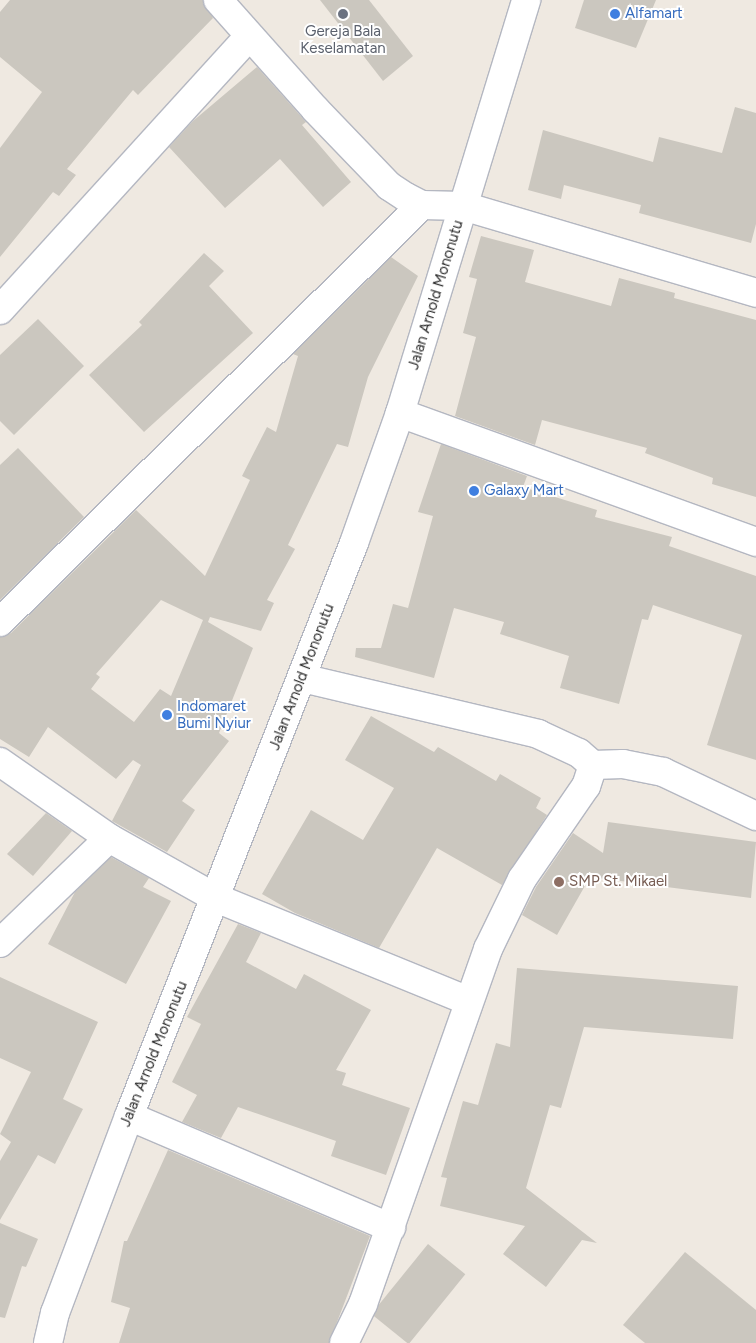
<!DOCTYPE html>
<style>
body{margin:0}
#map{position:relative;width:756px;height:1343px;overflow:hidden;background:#efe9e1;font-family:Figtree,sans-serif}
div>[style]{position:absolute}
.building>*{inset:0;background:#cbc7bf;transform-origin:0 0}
.roads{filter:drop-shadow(1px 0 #b4b7c1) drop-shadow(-1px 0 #b4b7c1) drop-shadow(0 1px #b4b7c1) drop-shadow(0 -1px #b4b7c1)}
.minor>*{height:28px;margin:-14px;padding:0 14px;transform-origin:14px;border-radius:14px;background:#fff}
.tertiary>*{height:28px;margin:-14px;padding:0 14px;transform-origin:14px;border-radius:14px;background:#fff}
.dots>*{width:14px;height:14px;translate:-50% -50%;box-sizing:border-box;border:2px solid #fff;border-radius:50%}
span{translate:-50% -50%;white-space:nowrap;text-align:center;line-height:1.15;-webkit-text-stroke:4px #fff;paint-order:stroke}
.shop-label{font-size:15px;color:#366cbe}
.left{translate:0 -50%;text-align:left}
.worship-label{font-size:15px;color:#5b616d}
.street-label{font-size:15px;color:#2e2e2e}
.education-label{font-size:15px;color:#785e54}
</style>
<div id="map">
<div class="building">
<div style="clip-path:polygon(10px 0,203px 0,213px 18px,138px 95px,133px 90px,67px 169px,76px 175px,59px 196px,53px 192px,0 257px,0 148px,42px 92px,0 57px,0 12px)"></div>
<div style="clip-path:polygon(320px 0,369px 0,413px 56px,383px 81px)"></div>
<div style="clip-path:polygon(584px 0,656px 0,636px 48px,575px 28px)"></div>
<div style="clip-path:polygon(257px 67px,306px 122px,302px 125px,351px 182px,323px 207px,280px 159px,225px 208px,169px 147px,193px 121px)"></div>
<div style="clip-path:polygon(735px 107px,756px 113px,756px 224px,751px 243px,639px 213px,641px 205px,564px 185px,561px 199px,528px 190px,543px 130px,653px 162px,659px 137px,722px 153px)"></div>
<div style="clip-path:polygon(481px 236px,534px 250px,525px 282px,611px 306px,619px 278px,675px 293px,674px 298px,756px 320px,756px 497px,712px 484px,713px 478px,645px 453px,647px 448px,542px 420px,535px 445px,455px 416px,476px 337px,463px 333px,477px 279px,469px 277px)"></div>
<div style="clip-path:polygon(204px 253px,224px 271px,209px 286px,253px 333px,144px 432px,89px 375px,142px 325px,139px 322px)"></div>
<div style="clip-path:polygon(evenodd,391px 257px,418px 276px,368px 377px,348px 447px,337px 444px,288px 545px,295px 549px,267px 600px,274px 603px,261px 631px,210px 617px,208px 622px,253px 648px,219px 733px,229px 741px,182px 801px,195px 810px,167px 852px,112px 821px,141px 765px,133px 760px,116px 779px,48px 727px,29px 757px,0 739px,0 637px,11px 633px,136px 510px,205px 576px,250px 480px,242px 476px,267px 427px,276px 432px,298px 356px,293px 354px,391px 257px,161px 600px,203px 620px,171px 696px,160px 689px,134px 722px,91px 689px,100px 677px,96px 674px,161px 600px)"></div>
<div style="clip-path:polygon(38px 319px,84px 366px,14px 435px,0 421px,0 355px)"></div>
<div style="clip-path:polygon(441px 444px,527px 476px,523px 487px,597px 510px,595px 517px,672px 537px,669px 546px,756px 576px,756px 760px,707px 745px,742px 635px,653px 605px,648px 620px,642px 619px,619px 704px,560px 688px,569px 656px,500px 634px,504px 622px,454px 608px,434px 678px,355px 657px,356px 648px,381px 648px,393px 604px,408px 608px,433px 516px,418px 512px)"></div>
<div style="clip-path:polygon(18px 448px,84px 517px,0 600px,0 465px)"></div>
<div style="clip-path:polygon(371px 716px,434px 752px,438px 747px,496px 781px,500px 774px,541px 798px,536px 808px,547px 815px,502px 885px,437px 848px,379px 948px,295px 913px,262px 894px,311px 810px,363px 840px,394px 788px,345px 760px)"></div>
<div style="clip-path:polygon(46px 813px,72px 831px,33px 876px,7px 854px)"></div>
<div style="clip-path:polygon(608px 822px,756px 842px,751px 898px,590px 877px,557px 935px,522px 915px,536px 887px,573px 833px,603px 853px)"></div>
<div style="clip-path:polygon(111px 857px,149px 878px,143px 887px,171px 901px,126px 984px,48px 944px,75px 892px)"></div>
<div style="clip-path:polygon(238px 924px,261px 933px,246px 962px,296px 989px,304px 974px,371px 1010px,336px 1070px,346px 1073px,342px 1085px,410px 1108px,386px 1175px,331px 1156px,336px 1141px,238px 1107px,221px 1138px,182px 1122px,197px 1095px,172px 1082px,201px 1024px,187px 1017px)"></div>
<div style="clip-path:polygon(517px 968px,738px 986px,733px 1039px,584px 1027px,561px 1108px,550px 1105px,526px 1188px,597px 1243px,582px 1240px,546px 1287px,503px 1254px,525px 1226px,440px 1206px,447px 1178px,441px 1177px,463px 1101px,478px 1105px,496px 1043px,510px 1047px)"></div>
<div style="clip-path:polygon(0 977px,98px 1022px,63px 1099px,83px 1109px,55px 1164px,38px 1155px,0 1220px,0 1161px,11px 1142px,0 1134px,31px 1072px,0 1058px)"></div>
<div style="clip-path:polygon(168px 1150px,370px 1236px,329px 1343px,119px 1343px,130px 1308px,111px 1302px,124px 1241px,127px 1241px)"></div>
<div style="clip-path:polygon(0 1223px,38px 1239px,26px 1267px,22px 1266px,5px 1318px,0 1317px)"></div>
<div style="left:428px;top:1244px;width:48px;height:90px;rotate:39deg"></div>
<div style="clip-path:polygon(685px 1252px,756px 1310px,756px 1343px,645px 1343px,623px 1325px)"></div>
</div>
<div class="roads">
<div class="minor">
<div style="left:218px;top:0;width:146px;rotate:48.3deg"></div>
<div style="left:315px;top:109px;width:107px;rotate:46.1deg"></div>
<div style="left:389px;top:186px;width:20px;rotate:33deg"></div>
<div style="left:406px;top:197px;width:18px;rotate:27deg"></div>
<div style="left:422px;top:205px;width:41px;rotate:1.4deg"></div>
<div style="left:463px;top:206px;width:306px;rotate:16.5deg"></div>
<div style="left:0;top:310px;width:369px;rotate:-47.7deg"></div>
<div style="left:400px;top:413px;width:379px;rotate:19.9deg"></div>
<div style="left:0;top:622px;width:593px;rotate:-44.66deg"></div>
<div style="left:302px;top:678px;width:243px;rotate:13.3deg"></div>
<div style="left:538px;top:734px;width:45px;rotate:24.9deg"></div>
<div style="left:579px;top:753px;width:18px;rotate:41deg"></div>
<div style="left:593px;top:765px;width:22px;rotate:108deg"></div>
<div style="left:586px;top:786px;width:113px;rotate:124.5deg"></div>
<div style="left:522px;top:879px;width:78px;rotate:115.9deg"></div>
<div style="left:488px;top:949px;width:376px;rotate:109.4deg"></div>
<div style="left:363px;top:1304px;width:43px;rotate:116deg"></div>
<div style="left:0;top:762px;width:133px;rotate:34.9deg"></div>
<div style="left:109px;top:838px;width:123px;rotate:29.3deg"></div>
<div style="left:216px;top:898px;width:272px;rotate:22.2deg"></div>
<div style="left:593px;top:765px;width:30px;rotate:-2deg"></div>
<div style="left:623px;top:764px;width:41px;rotate:11.3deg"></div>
<div style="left:663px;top:772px;width:103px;rotate:25.3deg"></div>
<div style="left:0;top:943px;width:151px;rotate:-43.9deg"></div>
<div style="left:129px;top:1116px;width:285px;rotate:23.1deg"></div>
</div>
<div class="tertiary">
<div style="left:48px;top:1343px;width:31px;rotate:-77deg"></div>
<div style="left:55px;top:1313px;width:210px;rotate:-69.4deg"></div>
<div style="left:129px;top:1116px;width:616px;rotate:-68.56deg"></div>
<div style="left:354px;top:543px;width:138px;rotate:-70.5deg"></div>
<div style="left:400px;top:413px;width:432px;rotate:-73deg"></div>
</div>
</div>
<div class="dots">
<div style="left:343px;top:14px;background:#6b7280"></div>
<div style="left:615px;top:14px;background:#3f7fe0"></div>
<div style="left:474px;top:491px;background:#3f7fe0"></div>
<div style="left:167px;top:715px;background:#3f7fe0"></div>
<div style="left:559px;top:882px;background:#8d6e63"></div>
</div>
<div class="shop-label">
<span class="left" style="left:625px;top:14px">Alfamart</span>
<span class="left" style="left:484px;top:491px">Galaxy Mart</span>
<span class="left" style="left:177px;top:715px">Indomaret<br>Bumi Nyiur</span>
</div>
<div class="worship-label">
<span style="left:343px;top:40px">Gereja Bala<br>Keselamatan</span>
</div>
<div class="street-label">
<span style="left:436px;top:295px;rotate:-73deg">Jalan Arnold Mononutu</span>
<span style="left:302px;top:677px;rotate:-69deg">Jalan Arnold Mononutu</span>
<span style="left:154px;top:1054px;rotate:-68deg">Jalan Arnold Mononutu</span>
</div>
<div class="education-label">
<span class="left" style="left:569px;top:882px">SMP St. Mikael</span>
</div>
</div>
